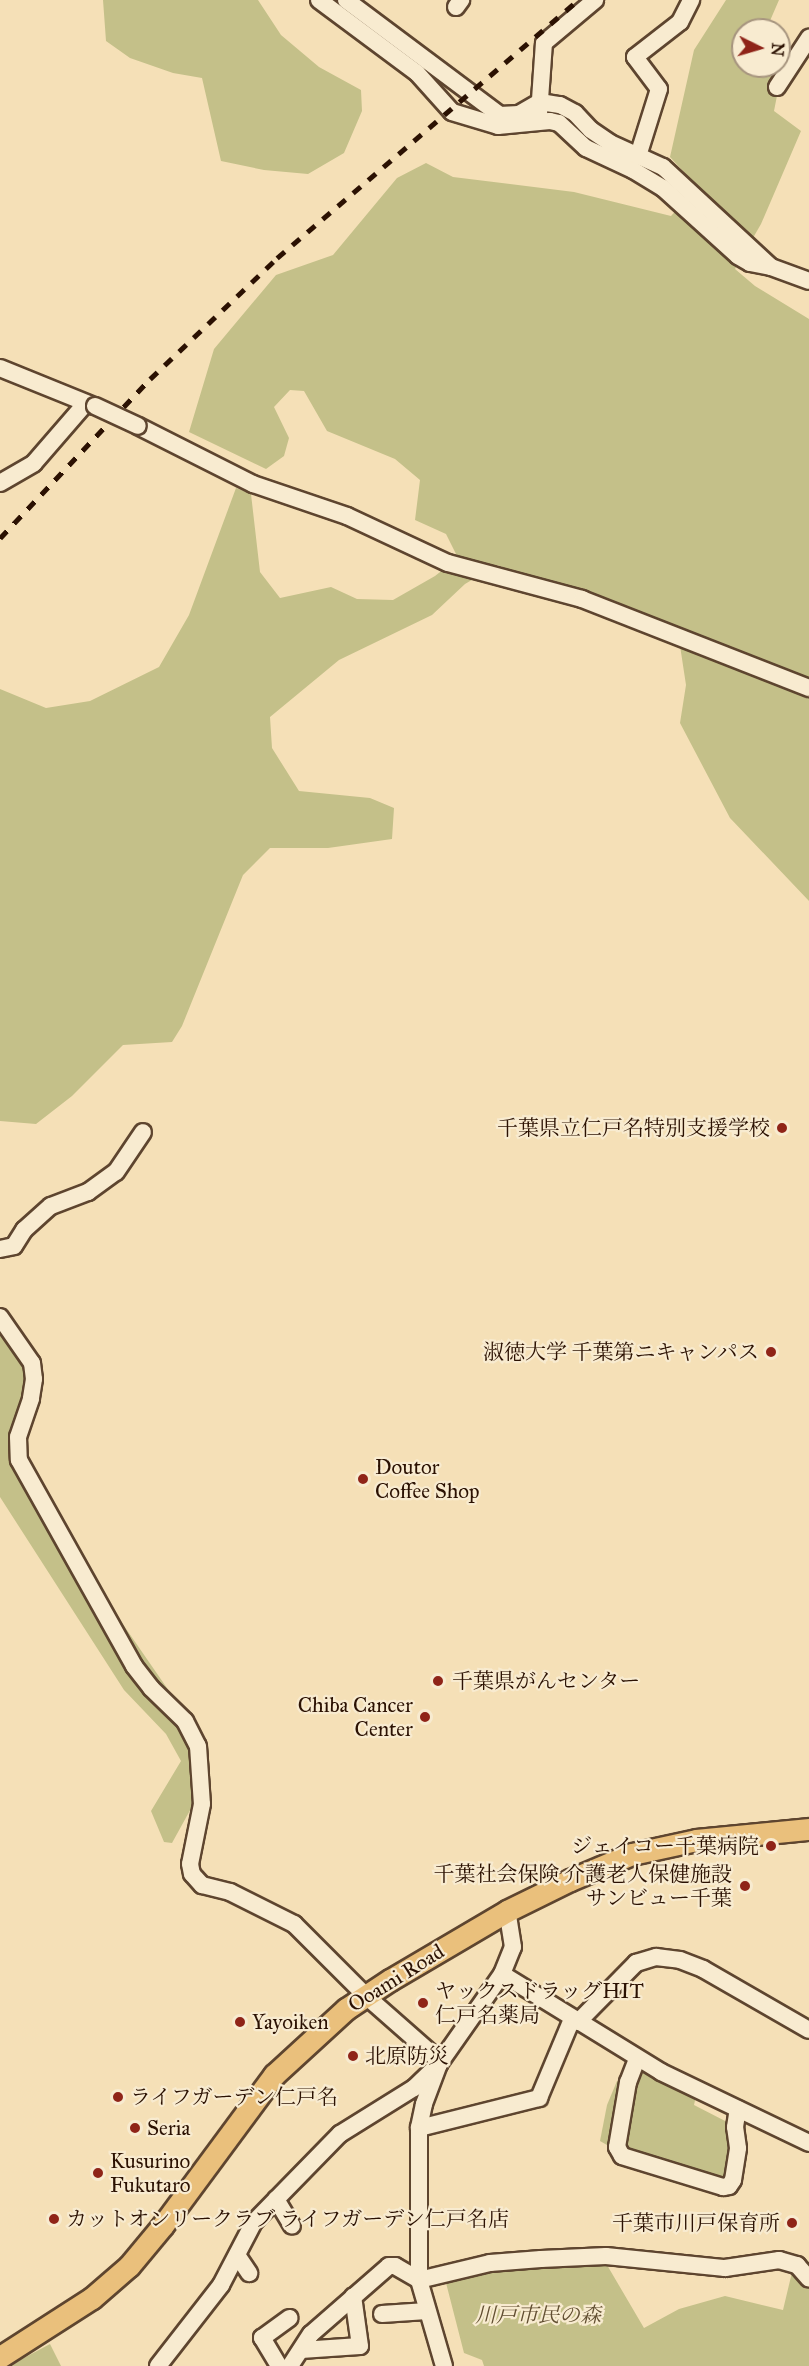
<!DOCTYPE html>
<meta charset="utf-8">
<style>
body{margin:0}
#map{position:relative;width:809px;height:2366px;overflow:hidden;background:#f5e0b7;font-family:"IM FELL Great Primer","Noto Serif JP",serif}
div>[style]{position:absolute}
.green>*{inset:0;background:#c4c089}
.roads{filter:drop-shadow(2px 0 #5e452f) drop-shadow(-2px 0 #5e452f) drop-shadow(0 2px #5e452f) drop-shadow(0 -2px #5e452f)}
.minor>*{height:16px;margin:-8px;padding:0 8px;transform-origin:8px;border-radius:8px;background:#f8ebd0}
.major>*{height:21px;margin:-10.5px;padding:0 10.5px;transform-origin:10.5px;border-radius:10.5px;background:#eac07c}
.rail>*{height:4.5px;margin-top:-2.25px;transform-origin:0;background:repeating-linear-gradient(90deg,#2b1102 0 10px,transparent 0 20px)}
.bridges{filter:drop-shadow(2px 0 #5e452f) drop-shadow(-2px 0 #5e452f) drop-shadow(0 2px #5e452f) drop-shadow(0 -2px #5e452f)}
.minor-bridge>*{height:16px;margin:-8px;padding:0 8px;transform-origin:8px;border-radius:8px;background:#f8ebd0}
.dots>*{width:16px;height:16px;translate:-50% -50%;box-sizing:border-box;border:3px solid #f8ebd0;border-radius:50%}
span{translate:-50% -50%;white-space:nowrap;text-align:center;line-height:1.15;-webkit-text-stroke:4.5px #f8ebd0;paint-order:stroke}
.poi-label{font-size:21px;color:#2b1102}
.right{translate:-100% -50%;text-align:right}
.left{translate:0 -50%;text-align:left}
.street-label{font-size:21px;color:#2b1102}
.park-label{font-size:21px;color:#614e31;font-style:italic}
.north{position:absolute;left:731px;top:18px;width:60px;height:60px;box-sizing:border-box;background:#f8ebd0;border:2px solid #a6947e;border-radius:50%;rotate:95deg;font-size:16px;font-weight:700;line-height:24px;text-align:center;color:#2b1102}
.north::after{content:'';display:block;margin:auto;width:21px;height:27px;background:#8f2418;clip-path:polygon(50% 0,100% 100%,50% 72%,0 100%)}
</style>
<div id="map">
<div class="green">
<div style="clip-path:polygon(103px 0,258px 0,281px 35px,319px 67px,361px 90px,362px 111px,344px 153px,308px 174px,264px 170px,221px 161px,202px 78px,173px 73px,130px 58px,106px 41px)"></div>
<div style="clip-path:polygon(726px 0,779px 0,766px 30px,743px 30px,743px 66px,779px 66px,779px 36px,788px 40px,774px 111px,801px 131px,761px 224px,735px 269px,755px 286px,809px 319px,809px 901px,730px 818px,680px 723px,686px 685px,677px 626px,497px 565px,465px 584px,432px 615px,339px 660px,270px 717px,272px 748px,299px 791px,370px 798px,394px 808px,392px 839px,328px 848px,270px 848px,243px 875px,182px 1026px,172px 1042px,123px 1045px,72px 1096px,36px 1124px,0 1121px,0 689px,46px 708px,90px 701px,159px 667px,189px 615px,236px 488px,251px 494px,260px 572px,280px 598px,331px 587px,357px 599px,393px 600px,435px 576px,458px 558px,446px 534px,415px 520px,420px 480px,395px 459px,327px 431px,304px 391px,290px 390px,274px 407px,289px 438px,284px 456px,266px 469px,189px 432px,214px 349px,276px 275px,333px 255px,397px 178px,426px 163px,453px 177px,574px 192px,671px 216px,698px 187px,670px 157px,694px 50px)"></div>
<div style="clip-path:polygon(0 1333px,27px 1374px,18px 1412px,19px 1474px,196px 1730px,210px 1774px,172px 1843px,164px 1842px,151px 1811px,181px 1761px,166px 1734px,124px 1690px,0 1497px)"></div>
<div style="clip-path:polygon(644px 2070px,696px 2096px,694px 2105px,731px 2124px,733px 2146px,725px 2181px,625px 2148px,635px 2086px)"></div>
<div style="clip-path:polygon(617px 2081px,624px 2082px,614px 2149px,600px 2141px,607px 2105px)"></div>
<div style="clip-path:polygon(543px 2262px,607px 2265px,644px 2328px,679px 2309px,725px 2296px,783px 2310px,793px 2268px,809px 2286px,809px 2366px,484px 2366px,482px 2360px,464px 2353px,445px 2279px)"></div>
<div style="clip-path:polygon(50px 2344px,61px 2366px,11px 2366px,22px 2359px)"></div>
</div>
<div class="roads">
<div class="minor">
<div style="left:319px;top:0;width:122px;rotate:36.7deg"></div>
<div style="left:417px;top:73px;width:52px;rotate:48.1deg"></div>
<div style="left:452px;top:112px;width:48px;rotate:16.9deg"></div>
<div style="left:498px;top:126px;width:52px;rotate:-5.5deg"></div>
<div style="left:550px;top:121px;width:9px;rotate:13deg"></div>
<div style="left:559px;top:123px;width:37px;rotate:43deg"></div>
<div style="left:586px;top:148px;width:52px;rotate:25.1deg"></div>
<div style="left:633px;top:170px;width:35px;rotate:31deg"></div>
<div style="left:663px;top:188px;width:101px;rotate:42.2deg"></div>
<div style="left:738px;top:256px;width:14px;rotate:30deg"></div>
<div style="left:750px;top:263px;width:21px;rotate:11deg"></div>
<div style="left:346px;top:0;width:192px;rotate:36.8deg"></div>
<div style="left:500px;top:115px;width:19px;rotate:-3deg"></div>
<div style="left:519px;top:114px;width:24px;rotate:-30deg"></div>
<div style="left:540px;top:102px;width:20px;rotate:9deg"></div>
<div style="left:560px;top:105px;width:17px;rotate:28deg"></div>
<div style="left:575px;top:113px;width:23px;rotate:47deg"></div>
<div style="left:591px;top:130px;width:23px;rotate:34deg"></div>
<div style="left:610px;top:143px;width:58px;rotate:24.4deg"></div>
<div style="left:663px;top:167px;width:147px;rotate:42.8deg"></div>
<div style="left:771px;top:267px;width:40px;rotate:20.2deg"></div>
<div style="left:456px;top:7px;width:9px;rotate:-54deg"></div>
<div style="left:777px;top:87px;width:59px;rotate:-56.9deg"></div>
<div style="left:539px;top:114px;width:71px;rotate:-86deg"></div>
<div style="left:544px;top:43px;width:67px;rotate:-40.1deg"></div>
<div style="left:638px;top:156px;width:70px;rotate:-72.6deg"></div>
<div style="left:659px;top:89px;width:40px;rotate:-127deg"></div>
<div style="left:635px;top:57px;width:57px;rotate:-37.9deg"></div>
<div style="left:680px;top:22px;width:25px;rotate:-63deg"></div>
<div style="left:0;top:368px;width:101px;rotate:22deg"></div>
<div style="left:138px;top:426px;width:129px;rotate:26.8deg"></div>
<div style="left:253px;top:484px;width:99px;rotate:18.8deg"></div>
<div style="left:347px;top:516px;width:111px;rotate:25deg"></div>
<div style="left:448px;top:563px;width:139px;rotate:15deg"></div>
<div style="left:582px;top:599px;width:244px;rotate:21.4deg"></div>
<div style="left:0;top:483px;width:39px;rotate:-30deg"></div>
<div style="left:34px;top:463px;width:79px;rotate:-49.1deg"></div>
<div style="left:0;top:1249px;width:14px;rotate:-12deg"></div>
<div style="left:14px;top:1246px;width:19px;rotate:-58deg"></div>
<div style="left:24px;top:1230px;width:36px;rotate:-42deg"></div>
<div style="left:51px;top:1206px;width:40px;rotate:-21deg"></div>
<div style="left:88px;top:1192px;width:34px;rotate:-36deg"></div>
<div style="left:116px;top:1172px;width:48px;rotate:-56deg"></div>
<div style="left:0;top:1317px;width:56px;rotate:55.2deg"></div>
<div style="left:32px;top:1363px;width:16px;rotate:83deg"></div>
<div style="left:34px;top:1379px;width:20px;rotate:99deg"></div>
<div style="left:31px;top:1399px;width:40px;rotate:108.9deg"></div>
<div style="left:18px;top:1437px;width:23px;rotate:88deg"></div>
<div style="left:19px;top:1460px;width:236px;rotate:60.8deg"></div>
<div style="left:134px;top:1666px;width:28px;rotate:52deg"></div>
<div style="left:151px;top:1688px;width:47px;rotate:44.1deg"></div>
<div style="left:185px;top:1721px;width:28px;rotate:63deg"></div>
<div style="left:198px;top:1746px;width:58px;rotate:86.1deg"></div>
<div style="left:202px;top:1804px;width:61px;rotate:101.3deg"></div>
<div style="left:190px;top:1864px;width:10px;rotate:79deg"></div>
<div style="left:192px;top:1874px;width:15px;rotate:48deg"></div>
<div style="left:202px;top:1885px;width:29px;rotate:14deg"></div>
<div style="left:230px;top:1892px;width:72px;rotate:26.6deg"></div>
<div style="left:294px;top:1924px;width:102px;rotate:45deg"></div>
<div style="left:366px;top:1996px;width:89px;rotate:41.4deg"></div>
<div style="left:433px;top:2055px;width:11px;rotate:56deg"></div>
<div style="left:439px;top:2064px;width:43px;rotate:110.6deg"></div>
<div style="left:424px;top:2104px;width:25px;rotate:102deg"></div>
<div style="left:419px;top:2128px;width:152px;rotate:90deg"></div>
<div style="left:419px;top:2280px;width:90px;rotate:73.8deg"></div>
<div style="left:502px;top:1974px;width:187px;rotate:31.6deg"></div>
<div style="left:661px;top:2072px;width:164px;rotate:25.6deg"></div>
<div style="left:578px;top:2022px;width:83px;rotate:-45.5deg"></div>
<div style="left:636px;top:1963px;width:21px;rotate:-17deg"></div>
<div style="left:656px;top:1957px;width:24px;rotate:7deg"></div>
<div style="left:680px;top:1960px;width:25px;rotate:21deg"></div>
<div style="left:703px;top:1969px;width:122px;rotate:29.9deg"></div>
<div style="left:637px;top:2059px;width:25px;rotate:111deg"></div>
<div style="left:628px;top:2082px;width:66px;rotate:99.6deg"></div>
<div style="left:617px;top:2147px;width:10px;rotate:61deg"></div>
<div style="left:622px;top:2156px;width:106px;rotate:17.1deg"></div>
<div style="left:723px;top:2187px;width:6px;rotate:-9deg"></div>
<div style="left:729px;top:2186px;width:7px;rotate:-56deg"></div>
<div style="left:733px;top:2180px;width:32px;rotate:-81deg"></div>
<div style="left:738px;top:2148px;width:21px;rotate:-98deg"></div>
<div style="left:735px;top:2127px;width:18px;rotate:-81deg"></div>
<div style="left:419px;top:2128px;width:124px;rotate:-14deg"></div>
<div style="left:539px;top:2098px;width:86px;rotate:-67.3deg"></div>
<div style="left:276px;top:2199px;width:31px;rotate:59deg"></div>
<div style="left:237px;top:2255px;width:22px;rotate:56deg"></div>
<div style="left:382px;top:2314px;width:45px;rotate:-3.8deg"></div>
<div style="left:301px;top:2350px;width:59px;rotate:-3.9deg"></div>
<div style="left:360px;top:2346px;width:50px;rotate:-98deg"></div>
<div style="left:158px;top:2366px;width:103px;rotate:-52.1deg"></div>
<div style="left:221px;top:2285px;width:71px;rotate:-62.4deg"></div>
<div style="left:254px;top:2222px;width:123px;rotate:-45.7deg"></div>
<div style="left:340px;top:2134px;width:87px;rotate:-31.9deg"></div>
<div style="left:414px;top:2088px;width:35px;rotate:-44deg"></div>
<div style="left:439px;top:2064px;width:110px;rotate:-55deg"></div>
<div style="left:502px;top:1974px;width:29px;rotate:-68deg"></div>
<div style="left:513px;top:1947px;width:36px;rotate:-99deg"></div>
<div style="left:279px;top:2366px;width:33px;rotate:-121deg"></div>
<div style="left:262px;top:2338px;width:34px;rotate:-36deg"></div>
<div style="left:290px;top:2366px;width:38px;rotate:-57deg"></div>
<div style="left:311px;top:2334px;width:103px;rotate:-41.1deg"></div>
<div style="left:389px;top:2266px;width:6px"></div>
<div style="left:395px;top:2266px;width:28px;rotate:30deg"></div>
<div style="left:419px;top:2280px;width:73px;rotate:-13.5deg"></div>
<div style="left:490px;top:2263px;width:51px;rotate:-4.5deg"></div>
<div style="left:541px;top:2259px;width:65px;rotate:-2.6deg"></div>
<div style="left:606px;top:2256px;width:120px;rotate:5.8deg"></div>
<div style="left:725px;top:2268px;width:55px;rotate:-8.4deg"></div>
<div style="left:779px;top:2260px;width:19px;rotate:16deg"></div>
<div style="left:797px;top:2265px;width:18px;rotate:49deg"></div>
</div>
<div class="major">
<div style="left:0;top:2357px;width:109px;rotate:-32.7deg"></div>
<div style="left:92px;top:2298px;width:49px;rotate:-40.9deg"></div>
<div style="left:129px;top:2266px;width:53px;rotate:-50.3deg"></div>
<div style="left:163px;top:2225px;width:187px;rotate:-53.5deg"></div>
<div style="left:274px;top:2075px;width:98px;rotate:-42.5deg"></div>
<div style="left:346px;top:2009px;width:53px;rotate:-33.4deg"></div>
<div style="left:390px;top:1980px;width:136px;rotate:-30.5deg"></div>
<div style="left:507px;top:1911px;width:70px;rotate:-26.2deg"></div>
<div style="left:570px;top:1880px;width:67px;rotate:-22.8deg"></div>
<div style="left:632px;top:1854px;width:66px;rotate:-12.3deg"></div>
<div style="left:696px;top:1840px;width:114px;rotate:-5.6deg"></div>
</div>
</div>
<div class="rail">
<div style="left:0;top:538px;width:219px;rotate:-46.7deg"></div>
<div style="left:150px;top:379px;width:175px;rotate:-43.6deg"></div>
<div style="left:277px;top:258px;width:396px;rotate:-40.6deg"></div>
</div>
<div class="bridges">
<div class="minor-bridge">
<div style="left:95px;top:406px;width:47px;rotate:24.9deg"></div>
</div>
</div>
<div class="dots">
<div style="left:782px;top:1128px;background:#8f2418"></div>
<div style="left:771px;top:1352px;background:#8f2418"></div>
<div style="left:363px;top:1479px;background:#8f2418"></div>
<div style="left:438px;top:1681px;background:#8f2418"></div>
<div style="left:425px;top:1717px;background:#8f2418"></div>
<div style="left:771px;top:1846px;background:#8f2418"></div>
<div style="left:745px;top:1886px;background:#8f2418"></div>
<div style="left:423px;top:2003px;background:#8f2418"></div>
<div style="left:240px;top:2022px;background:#8f2418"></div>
<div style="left:353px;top:2056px;background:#8f2418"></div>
<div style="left:118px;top:2097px;background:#8f2418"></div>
<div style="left:135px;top:2128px;background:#8f2418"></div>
<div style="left:98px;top:2173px;background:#8f2418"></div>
<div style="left:54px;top:2219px;background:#8f2418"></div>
<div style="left:792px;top:2223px;background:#8f2418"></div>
</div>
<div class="poi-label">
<span class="right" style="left:770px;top:1128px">千葉県立仁戸名特別支援学校</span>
<span class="right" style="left:759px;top:1352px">淑徳大学 千葉第ニキャンパス</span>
<span class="left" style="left:375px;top:1479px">Doutor<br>Coffee Shop</span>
<span class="left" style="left:452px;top:1681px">千葉県がんセンター</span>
<span class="right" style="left:413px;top:1717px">Chiba Cancer<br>Center</span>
<span class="right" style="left:759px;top:1846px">ジェイコー千葉病院</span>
<span class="right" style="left:732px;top:1886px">千葉社会保険 介護老人保健施設<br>サンビュー千葉</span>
<span class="left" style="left:435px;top:2003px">ヤックスドラッグHIT<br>仁戸名薬局</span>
<span class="left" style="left:252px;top:2022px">Yayoiken</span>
<span class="left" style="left:365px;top:2056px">北原防災</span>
<span class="left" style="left:130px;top:2097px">ライフガーデン仁戸名</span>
<span class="left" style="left:147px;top:2128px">Seria</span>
<span class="left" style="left:110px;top:2173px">Kusurino<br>Fukutaro</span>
<span class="left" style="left:66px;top:2219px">カットオンリークラブ ライフガーデン仁戸名店</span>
<span class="right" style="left:780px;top:2223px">千葉市川戸保育所</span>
</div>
<div class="street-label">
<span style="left:396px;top:1978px;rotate:-32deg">Ooami Road</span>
</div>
<div class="park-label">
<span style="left:538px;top:2315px">川戸市民の森</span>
</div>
<div class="north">N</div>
</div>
